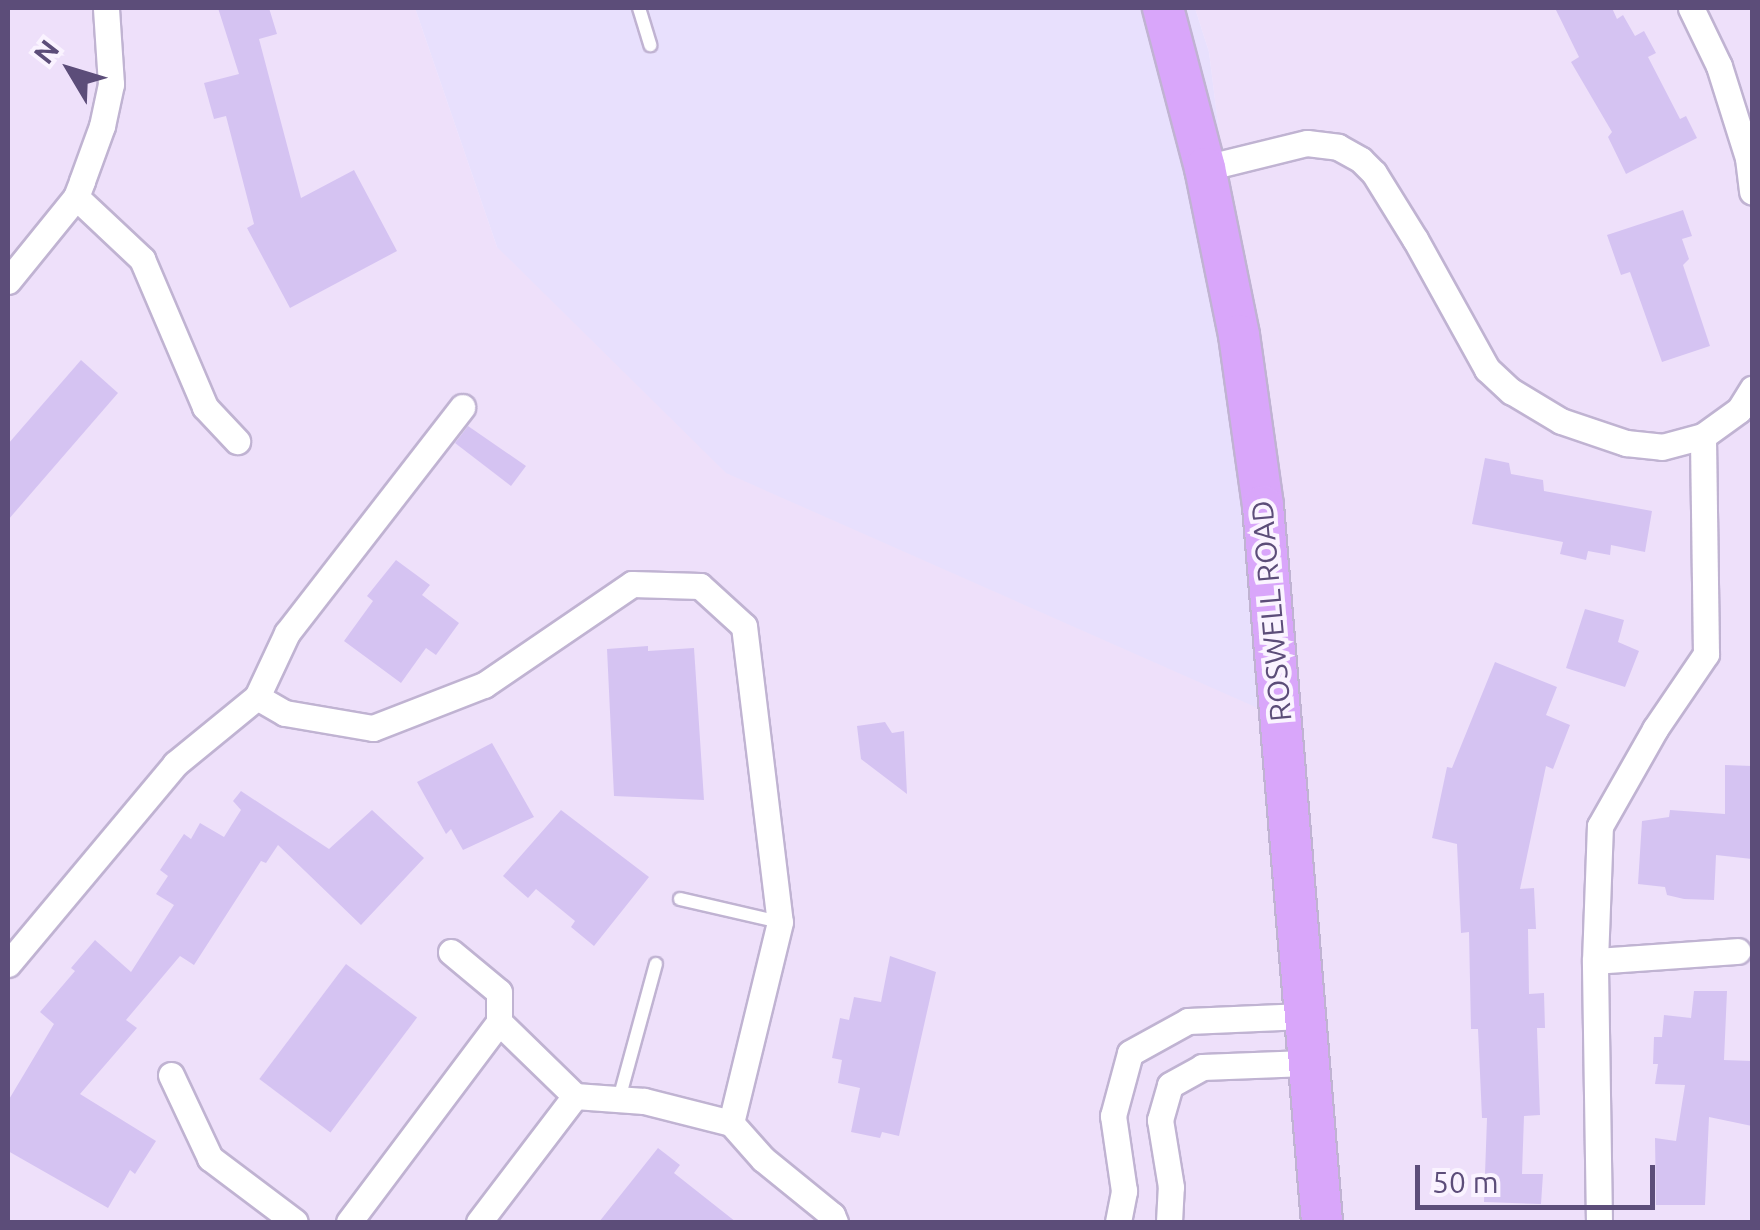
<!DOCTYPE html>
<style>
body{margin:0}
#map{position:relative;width:1760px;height:1230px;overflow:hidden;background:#f6ecfd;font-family:Ubuntu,sans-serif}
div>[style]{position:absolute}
.residential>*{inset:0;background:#eee0fa}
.commercial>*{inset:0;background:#e8e0fd}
.building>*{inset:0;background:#d5c3f2;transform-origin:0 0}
.roads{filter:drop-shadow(2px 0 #c0b3d2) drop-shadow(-2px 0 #c0b3d2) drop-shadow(0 2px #c0b3d2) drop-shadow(0 -2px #c0b3d2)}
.service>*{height:12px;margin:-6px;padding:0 6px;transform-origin:6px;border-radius:6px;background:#fff}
.minor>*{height:25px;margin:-12.5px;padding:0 12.5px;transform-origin:12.5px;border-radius:12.5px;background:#fff}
.primary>*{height:40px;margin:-20px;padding:0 20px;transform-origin:20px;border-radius:20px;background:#d9a6fa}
span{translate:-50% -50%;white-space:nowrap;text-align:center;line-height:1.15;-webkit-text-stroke:8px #faf3ff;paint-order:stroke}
.street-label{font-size:30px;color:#5c4d79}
.frame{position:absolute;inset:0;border:10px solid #5c4d79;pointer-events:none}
.north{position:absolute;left:20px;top:20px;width:100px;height:100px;-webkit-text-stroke:8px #faf3ff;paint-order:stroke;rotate:308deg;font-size:28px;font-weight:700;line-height:40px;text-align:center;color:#5c4d79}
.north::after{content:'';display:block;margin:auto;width:35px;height:45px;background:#5c4d79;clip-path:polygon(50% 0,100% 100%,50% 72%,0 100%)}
.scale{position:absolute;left:1415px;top:1165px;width:240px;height:45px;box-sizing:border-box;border:5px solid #5c4d79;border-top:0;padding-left:12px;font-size:30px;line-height:35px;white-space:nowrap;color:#5c4d79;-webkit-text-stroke:8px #faf3ff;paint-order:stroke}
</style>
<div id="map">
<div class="residential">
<div style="clip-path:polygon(8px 8px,415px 8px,497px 247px,1246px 349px,1209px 52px,1195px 8px,1752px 8px,1752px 1222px,8px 1222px)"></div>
</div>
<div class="commercial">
<div style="clip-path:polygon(415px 8px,1195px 8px,1209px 52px,1246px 349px,1260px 709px,726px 473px,497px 247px)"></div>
</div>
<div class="building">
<div style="clip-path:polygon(218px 8px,269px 8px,277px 34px,259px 39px,301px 198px,354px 170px,397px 251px,290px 308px,247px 228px,254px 224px,226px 116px,214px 119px,204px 83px,239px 74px)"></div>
<div style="clip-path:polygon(1555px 8px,1612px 8px,1617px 19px,1623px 15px,1635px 36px,1644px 31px,1656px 53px,1648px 57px,1680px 119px,1686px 116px,1697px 138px,1626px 174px,1608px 137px,1612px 132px,1571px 62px,1579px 57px)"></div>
<div style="clip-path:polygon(1683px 210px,1692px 236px,1682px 239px,1689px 259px,1683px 265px,1710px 346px,1662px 362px,1630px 272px,1621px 275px,1607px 235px)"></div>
<div style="clip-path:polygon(81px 360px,118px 393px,8px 520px,8px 444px)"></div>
<div style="clip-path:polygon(468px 426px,526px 466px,511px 486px,455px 443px)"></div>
<div style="clip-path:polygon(1485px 458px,1509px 463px,1511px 474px,1543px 480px,1544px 491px,1652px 511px,1645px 552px,1611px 545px,1610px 555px,1588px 551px,1586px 560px,1560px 554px,1563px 542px,1472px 524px)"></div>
<div style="clip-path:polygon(396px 560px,430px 585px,422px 595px,459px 623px,436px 655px,426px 648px,401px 683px,344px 641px,373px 601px,367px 596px)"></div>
<div style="clip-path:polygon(1585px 609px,1624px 620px,1618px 642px,1639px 651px,1625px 687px,1566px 668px)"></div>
<div style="clip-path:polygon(648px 646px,648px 651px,694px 648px,704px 800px,614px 796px,607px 649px)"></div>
<div style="clip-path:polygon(1495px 662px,1557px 687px,1546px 715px,1570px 725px,1553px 769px,1546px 766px,1520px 889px,1534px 888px,1536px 929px,1528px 929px,1529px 994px,1544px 993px,1545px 1028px,1537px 1028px,1540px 1115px,1524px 1116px,1522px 1174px,1543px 1174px,1541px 1204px,1484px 1202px,1487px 1118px,1482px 1118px,1478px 1029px,1471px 1029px,1469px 932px,1461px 933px,1457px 844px,1432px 838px,1447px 767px,1452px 768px)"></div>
<div style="clip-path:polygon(885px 722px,892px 733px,904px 731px,907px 794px,861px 759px,857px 726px)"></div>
<div style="clip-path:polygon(492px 743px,534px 817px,463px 850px,451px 829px,446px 834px,417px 782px)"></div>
<div style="clip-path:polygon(1725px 765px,1752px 766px,1752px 859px,1716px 855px,1714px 900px,1684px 899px,1667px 895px,1665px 887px,1638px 884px,1642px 821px,1669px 817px,1670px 810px,1725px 814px)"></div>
<div style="clip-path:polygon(241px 791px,329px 849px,372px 810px,424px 858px,361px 925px,278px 845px,266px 863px,261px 861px,194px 965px,180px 956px,126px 1020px,137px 1028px,80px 1094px,156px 1141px,135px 1174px,130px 1170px,108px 1208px,8px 1151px,8px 1101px,54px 1024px,40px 1012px,75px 971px,71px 968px,95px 940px,131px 972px,174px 905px,156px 894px,168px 876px,160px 870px,184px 834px,191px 839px,200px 823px,224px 837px,241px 810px,233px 801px)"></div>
<div style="clip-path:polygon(561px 810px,649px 877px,594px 946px,571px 927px,575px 921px,536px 889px,528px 898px,503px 876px)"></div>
<div style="clip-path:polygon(890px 956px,936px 972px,899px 1136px,882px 1132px,880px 1138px,851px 1132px,860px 1088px,838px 1083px,842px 1060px,832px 1058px,840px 1018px,849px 1020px,854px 997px,881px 1002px)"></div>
<div style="left:346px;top:964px;width:89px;height:144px;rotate:37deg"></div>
<div style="clip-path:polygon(1694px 991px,1727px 991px,1724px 1060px,1752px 1061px,1752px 1126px,1709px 1117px,1705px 1205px,1656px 1205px,1655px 1138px,1676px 1141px,1685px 1085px,1655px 1084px,1658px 1064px,1653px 1064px,1654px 1037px,1662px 1037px,1664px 1015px,1691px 1018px)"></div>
<div style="clip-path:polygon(658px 1148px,680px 1165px,674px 1173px,736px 1222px,599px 1222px)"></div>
</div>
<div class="roads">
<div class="service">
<div style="left:639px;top:8px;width:39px;rotate:73deg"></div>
<div style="left:680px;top:899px;width:103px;rotate:13deg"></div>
<div style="left:619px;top:1099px;width:140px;rotate:-74.7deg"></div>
</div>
<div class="minor">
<div style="left:1691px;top:8px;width:64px;rotate:64.2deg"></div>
<div style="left:1719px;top:66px;width:96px;rotate:72.5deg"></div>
<div style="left:1748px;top:158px;width:34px;rotate:83deg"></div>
<div style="left:1205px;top:168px;width:105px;rotate:-13.8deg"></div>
<div style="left:1307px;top:143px;width:31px;rotate:7deg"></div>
<div style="left:1338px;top:147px;width:26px;rotate:29deg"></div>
<div style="left:1361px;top:160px;width:18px;rotate:45deg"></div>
<div style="left:1374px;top:173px;width:78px;rotate:58.2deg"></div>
<div style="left:1415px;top:239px;width:149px;rotate:61deg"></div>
<div style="left:1487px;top:369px;width:33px;rotate:43deg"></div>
<div style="left:1511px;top:391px;width:58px;rotate:31deg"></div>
<div style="left:1561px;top:421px;width:69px;rotate:18.7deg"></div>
<div style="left:1626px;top:443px;width:36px;rotate:6deg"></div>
<div style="left:1662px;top:447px;width:42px;rotate:-15deg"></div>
<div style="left:1703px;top:436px;width:44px;rotate:-35.8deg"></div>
<div style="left:1739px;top:410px;width:25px;rotate:-58deg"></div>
<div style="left:76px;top:197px;width:91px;rotate:43.2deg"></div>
<div style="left:142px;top:259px;width:161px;rotate:66.9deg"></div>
<div style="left:205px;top:407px;width:47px;rotate:46.7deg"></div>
<div style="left:8px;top:281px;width:108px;rotate:-51deg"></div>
<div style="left:76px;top:197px;width:17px;rotate:-69deg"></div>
<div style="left:82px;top:181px;width:59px;rotate:-70deg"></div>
<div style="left:102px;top:126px;width:43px;rotate:-77.9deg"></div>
<div style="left:111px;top:84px;width:76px;rotate:-93.8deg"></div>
<div style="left:257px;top:697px;width:32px;rotate:30deg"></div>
<div style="left:285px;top:713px;width:89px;rotate:9.7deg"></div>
<div style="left:373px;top:728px;width:119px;rotate:-21.2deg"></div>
<div style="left:484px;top:685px;width:179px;rotate:-34.3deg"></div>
<div style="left:632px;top:584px;width:68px;rotate:1.7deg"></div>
<div style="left:700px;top:586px;width:59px;rotate:42.3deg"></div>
<div style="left:744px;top:626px;width:298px;rotate:83.1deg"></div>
<div style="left:780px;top:922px;width:207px;rotate:103.7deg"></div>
<div style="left:731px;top:1123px;width:48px;rotate:48.4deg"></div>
<div style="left:763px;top:1159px;width:89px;rotate:39.1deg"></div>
<div style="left:832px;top:1215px;width:8px;rotate:67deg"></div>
<div style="left:451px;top:952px;width:62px;rotate:39.8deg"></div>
<div style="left:499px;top:992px;width:30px;rotate:90deg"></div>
<div style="left:499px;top:1022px;width:106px;rotate:44.2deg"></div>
<div style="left:575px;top:1096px;width:69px;rotate:4.1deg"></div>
<div style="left:644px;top:1101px;width:90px;rotate:14.2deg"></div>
<div style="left:1595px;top:961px;width:143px;rotate:-4deg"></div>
<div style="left:8px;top:964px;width:261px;rotate:-50.1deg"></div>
<div style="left:175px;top:764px;width:106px;rotate:-39.3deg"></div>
<div style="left:257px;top:697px;width:71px;rotate:-64.9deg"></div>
<div style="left:287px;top:633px;width:286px;rotate:-52.2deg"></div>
<div style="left:171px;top:1075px;width:92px;rotate:64.8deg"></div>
<div style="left:210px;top:1158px;width:106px;rotate:37deg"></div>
<div style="left:349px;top:1222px;width:250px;rotate:-53.1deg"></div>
<div style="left:479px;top:1222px;width:158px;rotate:-52.7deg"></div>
<div style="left:1118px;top:1222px;width:32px;rotate:-79deg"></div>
<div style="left:1124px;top:1191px;width:76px;rotate:-98.3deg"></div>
<div style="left:1113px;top:1116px;width:65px;rotate:-74.9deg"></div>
<div style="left:1130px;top:1053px;width:66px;rotate:-28.9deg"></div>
<div style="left:1188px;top:1021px;width:116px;rotate:-2.5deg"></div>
<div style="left:1169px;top:1222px;width:35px;rotate:-87deg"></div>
<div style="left:1171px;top:1187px;width:68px;rotate:-99.3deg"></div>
<div style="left:1160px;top:1120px;width:36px;rotate:-74deg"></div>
<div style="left:1170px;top:1085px;width:37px;rotate:-29deg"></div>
<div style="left:1202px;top:1067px;width:104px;rotate:-2.2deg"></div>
<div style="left:1599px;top:1222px;width:261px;rotate:-90.9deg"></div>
<div style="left:1595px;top:961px;width:135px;rotate:-87.9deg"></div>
<div style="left:1600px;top:826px;width:112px;rotate:-60.4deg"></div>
<div style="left:1655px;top:729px;width:91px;rotate:-55.8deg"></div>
<div style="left:1706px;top:654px;width:218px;rotate:-90.8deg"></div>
</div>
<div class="primary">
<div style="left:1163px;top:8px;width:165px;rotate:75.3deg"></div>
<div style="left:1205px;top:168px;width:170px;rotate:78.5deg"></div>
<div style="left:1239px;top:335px;width:173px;rotate:82deg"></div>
<div style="left:1263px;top:506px;width:718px;rotate:85.29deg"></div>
</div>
</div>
<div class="street-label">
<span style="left:1271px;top:611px;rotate:-95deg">ROSWELL ROAD</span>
</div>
<div class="frame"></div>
<div class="north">N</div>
<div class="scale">50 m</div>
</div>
